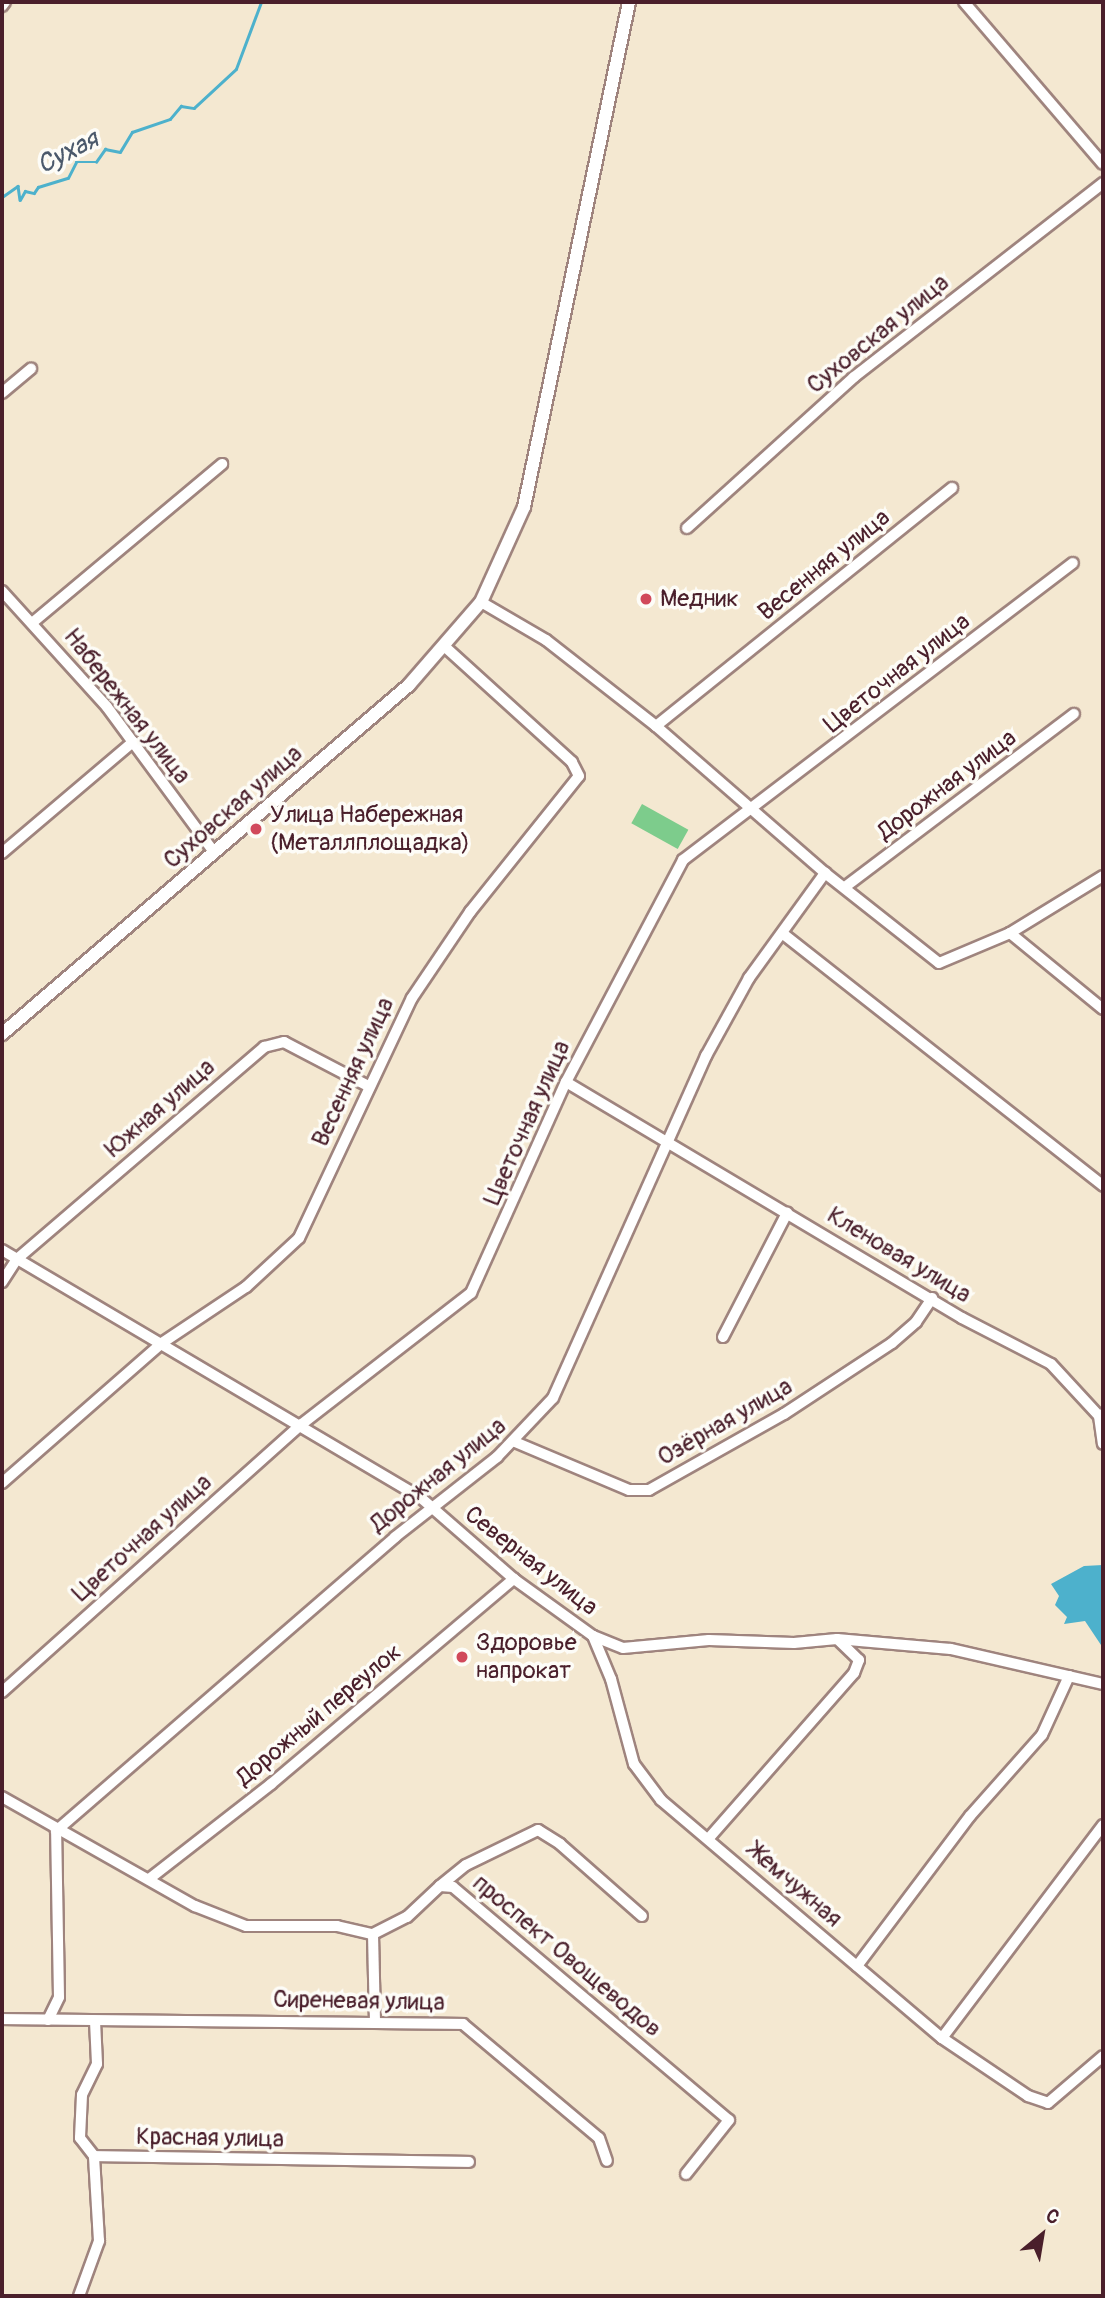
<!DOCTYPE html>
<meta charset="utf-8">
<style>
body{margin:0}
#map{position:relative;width:1105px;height:2298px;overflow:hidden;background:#f4e8d1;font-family:Pangolin,sans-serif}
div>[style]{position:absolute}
.green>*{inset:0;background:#7dcc8c;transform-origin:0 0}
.water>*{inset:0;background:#4db1cc}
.stream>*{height:2.5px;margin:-1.25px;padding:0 1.25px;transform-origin:1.25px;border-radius:1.25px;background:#4db1cc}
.roads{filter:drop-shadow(2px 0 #9f847e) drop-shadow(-2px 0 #9f847e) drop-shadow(0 2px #9f847e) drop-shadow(0 -2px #9f847e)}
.minor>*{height:10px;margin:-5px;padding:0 5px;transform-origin:5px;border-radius:5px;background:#fff}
.tertiary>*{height:12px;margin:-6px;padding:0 6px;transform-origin:6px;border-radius:6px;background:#fff}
.dots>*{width:19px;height:19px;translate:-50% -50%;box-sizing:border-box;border:4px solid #fdfcf7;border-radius:50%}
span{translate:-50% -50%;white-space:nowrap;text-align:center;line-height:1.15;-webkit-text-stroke:7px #fdfcf7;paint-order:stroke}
.street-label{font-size:24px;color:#4a1f2b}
.poi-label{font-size:24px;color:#4a1f2b}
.left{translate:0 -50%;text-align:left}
.water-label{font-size:26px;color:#4b596b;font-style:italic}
.frame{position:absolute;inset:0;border:4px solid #4a1f2b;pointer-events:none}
.north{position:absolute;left:1007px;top:2200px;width:70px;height:70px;-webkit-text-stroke:5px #fdfcf7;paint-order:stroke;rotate:30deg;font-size:19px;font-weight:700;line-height:28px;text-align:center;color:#4a1f2b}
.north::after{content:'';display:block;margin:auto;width:24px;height:32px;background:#4a1f2b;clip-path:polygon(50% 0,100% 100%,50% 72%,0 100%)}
</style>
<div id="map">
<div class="green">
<div style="left:642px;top:804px;width:53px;height:22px;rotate:29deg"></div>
</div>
<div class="water">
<div style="clip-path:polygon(1103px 1565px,1103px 1648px,1085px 1621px,1064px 1624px,1067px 1617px,1055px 1605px,1059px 1596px,1051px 1584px,1084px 1566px)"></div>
</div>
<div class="stream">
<div style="left:2px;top:197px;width:19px;rotate:-35deg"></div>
<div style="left:18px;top:186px;width:14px;rotate:82deg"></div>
<div style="left:20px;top:200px;width:10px;rotate:-61deg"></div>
<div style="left:25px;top:191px;width:9px;rotate:13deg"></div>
<div style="left:34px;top:193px;width:7px;rotate:-56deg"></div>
<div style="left:38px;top:187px;width:31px;rotate:-17deg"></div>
<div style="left:68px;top:178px;width:18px;rotate:-63deg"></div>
<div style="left:76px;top:162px;width:20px"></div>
<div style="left:96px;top:162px;width:16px;rotate:-55deg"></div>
<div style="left:105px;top:149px;width:15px;rotate:11deg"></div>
<div style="left:120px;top:152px;width:23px;rotate:-59deg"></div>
<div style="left:132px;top:132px;width:40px;rotate:-18.9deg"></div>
<div style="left:170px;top:119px;width:17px;rotate:-50deg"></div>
<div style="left:181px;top:106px;width:13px;rotate:9deg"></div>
<div style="left:194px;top:108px;width:57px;rotate:-42.9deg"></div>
<div style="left:236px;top:69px;width:72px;rotate:-69.5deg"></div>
</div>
<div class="roads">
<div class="minor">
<div style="left:964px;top:2px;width:213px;rotate:49.4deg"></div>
<div style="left:2px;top:6px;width:5px;rotate:-53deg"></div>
<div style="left:2px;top:393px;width:38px;rotate:-40deg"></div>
<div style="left:687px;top:528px;width:225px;rotate:-42.1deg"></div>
<div style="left:854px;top:377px;width:316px;rotate:-37.9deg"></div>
<div style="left:2px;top:591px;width:156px;rotate:47.8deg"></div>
<div style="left:107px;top:707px;width:180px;rotate:53.6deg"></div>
<div style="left:481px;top:602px;width:75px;rotate:30.3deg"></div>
<div style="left:546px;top:640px;width:140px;rotate:38deg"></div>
<div style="left:656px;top:726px;width:224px;rotate:41deg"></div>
<div style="left:825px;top:873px;width:145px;rotate:38.3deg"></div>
<div style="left:939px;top:963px;width:77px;rotate:-22.9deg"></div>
<div style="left:1010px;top:933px;width:109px;rotate:-31.5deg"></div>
<div style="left:32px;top:623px;width:248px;rotate:-39.9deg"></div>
<div style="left:656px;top:726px;width:380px;rotate:-38.8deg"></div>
<div style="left:2px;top:853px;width:172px;rotate:-40.3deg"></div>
<div style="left:845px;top:887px;width:287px;rotate:-37.1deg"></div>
<div style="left:782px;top:933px;width:409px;rotate:38.2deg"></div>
<div style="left:1010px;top:933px;width:120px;rotate:39.3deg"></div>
<div style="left:566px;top:1082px;width:461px;rotate:30.8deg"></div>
<div style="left:962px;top:1318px;width:100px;rotate:27.3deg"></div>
<div style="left:1051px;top:1364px;width:71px;rotate:47.3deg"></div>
<div style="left:2px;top:1250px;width:486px;rotate:30.6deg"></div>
<div style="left:420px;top:1497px;width:125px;rotate:41.1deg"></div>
<div style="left:514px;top:1579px;width:97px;rotate:35.8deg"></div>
<div style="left:593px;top:1636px;width:32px;rotate:22deg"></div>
<div style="left:623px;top:1648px;width:86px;rotate:-5.3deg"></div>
<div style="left:709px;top:1640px;width:85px;rotate:2deg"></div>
<div style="left:794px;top:1643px;width:43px;rotate:-5.3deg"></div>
<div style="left:837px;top:1639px;width:114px;rotate:5deg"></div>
<div style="left:951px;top:1649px;width:156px;rotate:13deg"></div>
<div style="left:2px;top:1282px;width:27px;rotate:-57deg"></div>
<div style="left:17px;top:1259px;width:326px;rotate:-40.6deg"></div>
<div style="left:264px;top:1047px;width:21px;rotate:-14deg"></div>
<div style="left:284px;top:1042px;width:95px;rotate:27.6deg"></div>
<div style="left:723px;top:1337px;width:140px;rotate:-62.7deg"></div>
<div style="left:1103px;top:1414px;width:4px;rotate:153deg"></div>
<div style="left:1099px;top:1416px;width:28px;rotate:82deg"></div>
<div style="left:515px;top:1442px;width:124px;rotate:22.8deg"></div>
<div style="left:629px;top:1490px;width:20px"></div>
<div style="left:649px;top:1490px;width:155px;rotate:-29.4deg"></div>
<div style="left:784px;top:1414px;width:129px;rotate:-33.3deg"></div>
<div style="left:892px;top:1343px;width:32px;rotate:-41deg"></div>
<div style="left:916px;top:1322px;width:29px;rotate:-56deg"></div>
<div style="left:2px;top:1483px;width:213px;rotate:-41.2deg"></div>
<div style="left:162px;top:1343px;width:101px;rotate:-33.7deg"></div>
<div style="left:246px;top:1287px;width:72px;rotate:-42.8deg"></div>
<div style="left:299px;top:1238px;width:265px;rotate:-64.8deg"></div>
<div style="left:412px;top:998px;width:104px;rotate:-56deg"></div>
<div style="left:470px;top:912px;width:174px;rotate:-51.3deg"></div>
<div style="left:579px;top:776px;width:16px;rotate:-117deg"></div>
<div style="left:572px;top:762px;width:173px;rotate:-137.8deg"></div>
<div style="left:593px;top:1636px;width:47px;rotate:67.3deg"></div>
<div style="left:611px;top:1679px;width:88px;rotate:74.9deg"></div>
<div style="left:634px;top:1764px;width:45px;rotate:53.1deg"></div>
<div style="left:661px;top:1800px;width:368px;rotate:40.3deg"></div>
<div style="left:942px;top:2038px;width:104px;rotate:34deg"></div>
<div style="left:1028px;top:2096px;width:21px;rotate:19deg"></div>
<div style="left:1048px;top:2103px;width:72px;rotate:-40.5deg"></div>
<div style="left:2px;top:1692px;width:402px;rotate:-41.8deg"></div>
<div style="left:302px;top:1424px;width:214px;rotate:-37.8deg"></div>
<div style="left:471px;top:1293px;width:231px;rotate:-65.8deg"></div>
<div style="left:566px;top:1082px;width:251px;rotate:-62.2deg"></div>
<div style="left:683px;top:860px;width:490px;rotate:-37.3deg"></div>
<div style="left:2px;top:1797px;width:222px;rotate:29.5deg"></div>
<div style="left:195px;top:1906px;width:55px;rotate:21.4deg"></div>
<div style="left:246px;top:1926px;width:91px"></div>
<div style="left:337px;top:1926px;width:37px;rotate:13deg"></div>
<div style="left:373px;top:1934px;width:38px;rotate:-27deg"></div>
<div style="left:407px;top:1917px;width:45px;rotate:-43.2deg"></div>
<div style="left:440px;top:1886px;width:13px;rotate:4deg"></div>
<div style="left:453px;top:1887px;width:361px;rotate:40.2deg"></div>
<div style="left:729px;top:2120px;width:69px;rotate:128.5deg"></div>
<div style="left:709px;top:1838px;width:220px;rotate:-48.7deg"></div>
<div style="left:854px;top:1673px;width:14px;rotate:-69deg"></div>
<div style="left:859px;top:1660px;width:30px;rotate:-136deg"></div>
<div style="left:149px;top:1879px;width:155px;rotate:-37.9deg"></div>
<div style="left:271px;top:1784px;width:318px;rotate:-40.2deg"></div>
<div style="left:440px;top:1886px;width:33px;rotate:-39deg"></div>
<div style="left:466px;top:1865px;width:80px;rotate:-25.9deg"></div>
<div style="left:538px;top:1830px;width:26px;rotate:32deg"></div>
<div style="left:560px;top:1844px;width:109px;rotate:41.3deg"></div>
<div style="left:373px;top:1934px;width:87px;rotate:88.7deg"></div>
<div style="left:857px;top:1966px;width:188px;rotate:-53deg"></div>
<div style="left:970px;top:1816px;width:108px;rotate:-48.4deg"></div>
<div style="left:1042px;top:1735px;width:65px;rotate:-65.4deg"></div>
<div style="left:2px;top:2019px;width:461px;rotate:0.6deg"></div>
<div style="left:463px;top:2024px;width:177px;rotate:40deg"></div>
<div style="left:599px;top:2138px;width:24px;rotate:71deg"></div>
<div style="left:48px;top:2020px;width:25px;rotate:-64deg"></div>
<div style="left:59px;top:1997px;width:166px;rotate:-91deg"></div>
<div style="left:56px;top:1831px;width:449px;rotate:-40.9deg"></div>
<div style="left:395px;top:1537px;width:130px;rotate:-38.1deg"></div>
<div style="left:497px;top:1457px;width:81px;rotate:-46.5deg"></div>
<div style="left:553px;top:1398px;width:375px;rotate:-65.9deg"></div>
<div style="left:706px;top:1056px;width:89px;rotate:-61.1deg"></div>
<div style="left:749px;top:978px;width:130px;rotate:-54.1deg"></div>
<div style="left:95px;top:2021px;width:43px;rotate:87.3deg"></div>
<div style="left:97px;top:2064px;width:34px;rotate:116deg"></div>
<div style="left:82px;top:2095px;width:43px;rotate:92.7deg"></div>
<div style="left:80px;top:2138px;width:23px;rotate:52deg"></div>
<div style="left:94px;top:2156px;width:375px;rotate:0.9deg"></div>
<div style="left:942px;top:2038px;width:267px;rotate:-52.9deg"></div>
<div style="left:79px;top:2296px;width:59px;rotate:-70deg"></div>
<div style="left:99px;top:2241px;width:85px;rotate:-93.4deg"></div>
</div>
<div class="tertiary">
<div style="left:2px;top:1034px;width:536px;rotate:-40.61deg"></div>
<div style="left:409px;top:685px;width:110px;rotate:-49.1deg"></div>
<div style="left:481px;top:602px;width:104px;rotate:-65.6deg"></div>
<div style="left:524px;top:507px;width:516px;rotate:-78.25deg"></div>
</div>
</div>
<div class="dots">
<div style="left:646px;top:599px;background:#d1495b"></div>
<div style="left:256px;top:829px;background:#d1495b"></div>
<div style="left:462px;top:1657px;background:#d1495b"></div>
</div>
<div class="street-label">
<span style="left:878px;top:334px;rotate:-39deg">Суховская улица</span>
<span style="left:824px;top:565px;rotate:-39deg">Весенняя улица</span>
<span style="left:897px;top:673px;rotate:-38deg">Цветочная улица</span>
<span style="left:127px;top:706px;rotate:52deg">Набережная улица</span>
<span style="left:947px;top:785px;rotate:-37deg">Дорожная улица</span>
<span style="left:233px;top:807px;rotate:-41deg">Суховская улица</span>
<span style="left:353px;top:1072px;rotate:-65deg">Весенняя улица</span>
<span style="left:160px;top:1108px;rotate:-41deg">Южная улица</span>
<span style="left:527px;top:1123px;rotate:-66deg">Цветочная улица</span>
<span style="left:899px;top:1255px;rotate:31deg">Кленовая улица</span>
<span style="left:725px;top:1422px;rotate:-30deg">Озёрная улица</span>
<span style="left:438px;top:1475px;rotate:-39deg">Дорожная улица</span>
<span style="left:142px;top:1538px;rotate:-42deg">Цветочная улица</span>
<span style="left:531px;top:1561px;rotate:38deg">Северная улица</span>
<span style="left:319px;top:1715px;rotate:-40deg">Дорожный переулок</span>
<span style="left:795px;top:1885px;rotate:41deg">Жемчужная</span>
<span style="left:567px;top:1956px;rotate:40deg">проспект Овощеводов</span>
<span style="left:359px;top:2001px;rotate:1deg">Сиреневая улица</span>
<span style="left:210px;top:2138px;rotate:1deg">Красная улица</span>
</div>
<div class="poi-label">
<span class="left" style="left:660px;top:599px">Медник</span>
<span class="left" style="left:270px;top:829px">Улица Набережная<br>(Металлплощадка)</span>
<span class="left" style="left:476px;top:1657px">Здоровье<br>напрокат</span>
</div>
<div class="water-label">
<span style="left:68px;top:153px;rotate:-27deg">Сухая</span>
</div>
<div class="frame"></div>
<div class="north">С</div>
</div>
